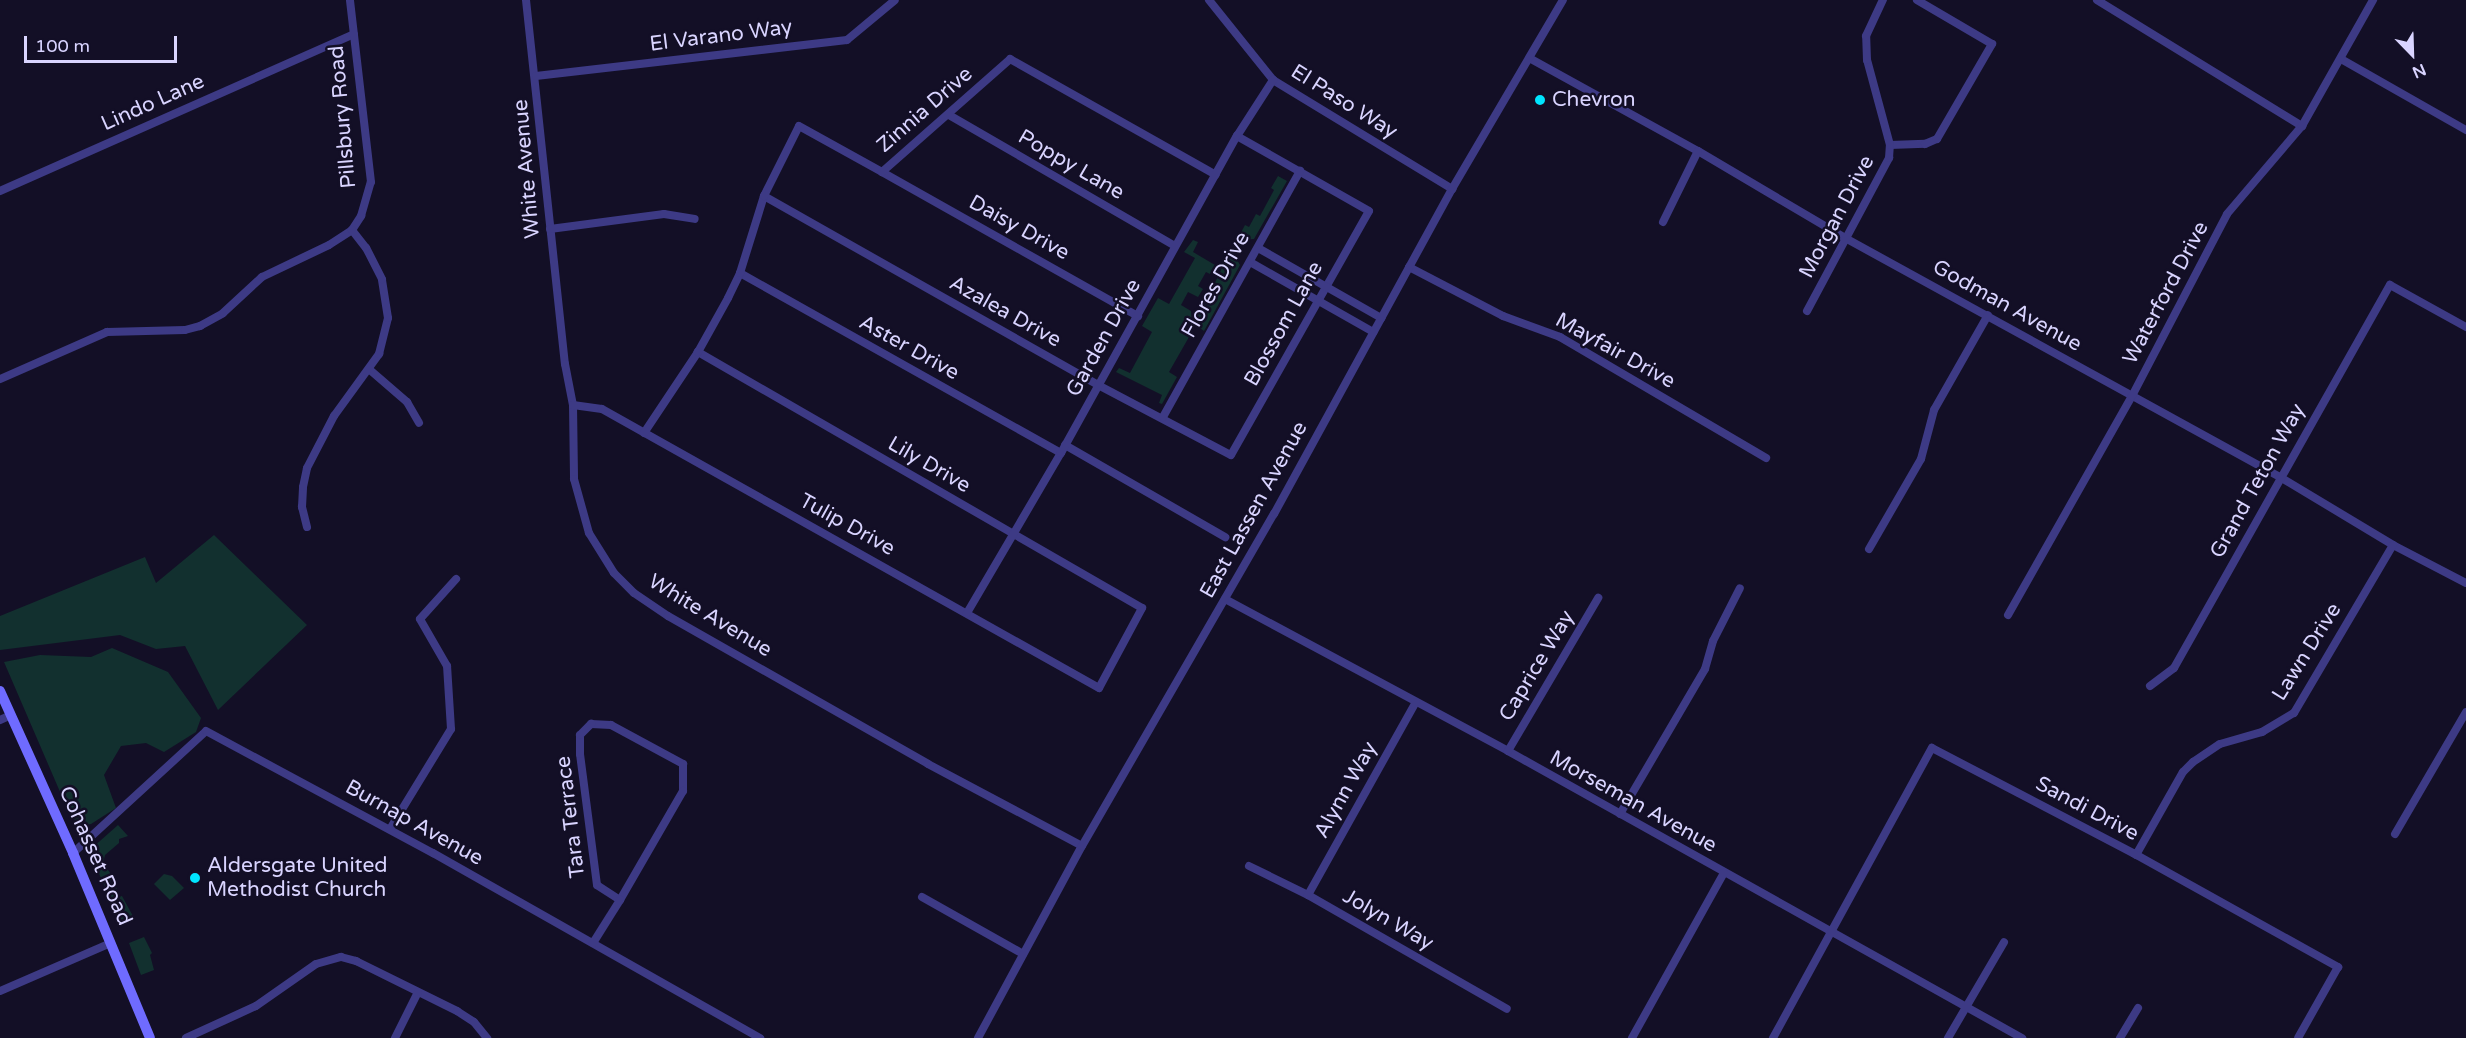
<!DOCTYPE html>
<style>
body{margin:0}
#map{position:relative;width:2466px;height:1038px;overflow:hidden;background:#130f26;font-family:"Varela Round",sans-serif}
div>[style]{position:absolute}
.green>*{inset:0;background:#12302f}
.street>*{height:8px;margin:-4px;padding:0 4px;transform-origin:4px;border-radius:4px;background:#3d3a85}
.secondary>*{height:10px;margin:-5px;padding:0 5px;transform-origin:5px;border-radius:5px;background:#6f6bff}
.dots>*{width:16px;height:16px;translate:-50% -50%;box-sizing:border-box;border:3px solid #130f26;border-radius:50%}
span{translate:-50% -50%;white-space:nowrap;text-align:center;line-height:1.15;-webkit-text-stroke:5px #130f26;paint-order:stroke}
.street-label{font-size:21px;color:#d9d4ff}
.poi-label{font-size:21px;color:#d9d4ff}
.left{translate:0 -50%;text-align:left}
.north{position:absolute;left:2382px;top:24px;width:60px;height:60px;-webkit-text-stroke:4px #130f26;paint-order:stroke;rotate:157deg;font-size:16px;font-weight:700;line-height:24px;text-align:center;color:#d9d4ff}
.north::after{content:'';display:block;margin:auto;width:21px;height:27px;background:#d9d4ff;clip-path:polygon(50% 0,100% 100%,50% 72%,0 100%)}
.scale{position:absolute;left:24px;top:36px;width:153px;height:27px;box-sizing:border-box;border:3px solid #d9d4ff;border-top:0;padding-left:8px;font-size:18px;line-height:21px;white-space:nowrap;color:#d9d4ff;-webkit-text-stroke:4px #130f26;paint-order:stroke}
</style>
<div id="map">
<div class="green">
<div style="clip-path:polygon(1278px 176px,1287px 181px,1254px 239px,1237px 240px,1245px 225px,1249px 227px,1256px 214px,1260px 216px,1274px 190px,1271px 188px)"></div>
<div style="clip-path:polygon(1193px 240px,1198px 242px,1193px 252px,1215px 265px,1210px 274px,1206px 272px,1198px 286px,1203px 289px,1198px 297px,1188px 292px,1181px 305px,1191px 311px,1193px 330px,1169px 372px,1177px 377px,1162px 404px,1159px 403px,1162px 395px,1116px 372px,1119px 368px,1130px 373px,1152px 332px,1142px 326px,1158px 298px,1169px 304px,1195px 258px,1184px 252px)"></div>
<div style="clip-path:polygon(1231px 249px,1240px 265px,1204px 331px,1197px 326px,1195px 315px,1210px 289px,1212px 289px)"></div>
<div style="clip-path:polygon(214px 535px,307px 625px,218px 710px,185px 646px,156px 649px,120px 635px,0 650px,0 616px,145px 557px,156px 583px)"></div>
<div style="clip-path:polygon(112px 648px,168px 672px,201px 718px,196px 732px,164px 752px,146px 743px,121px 746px,104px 775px,116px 808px,91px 824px,81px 826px,70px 815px,4px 662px,40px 655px,91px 657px)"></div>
<div style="clip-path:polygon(118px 825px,128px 836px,119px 839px,119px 843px,105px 855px,103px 863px,113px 877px,111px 881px,117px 888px,115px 892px,118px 897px,122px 896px,134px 918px,122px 924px,90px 854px,92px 848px)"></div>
<div style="clip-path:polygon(164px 874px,172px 876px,184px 888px,170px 900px,154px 884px)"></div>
<div style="clip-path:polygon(144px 937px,152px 953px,150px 955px,154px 970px,141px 975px,129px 943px)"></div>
</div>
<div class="street">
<div style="left:526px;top:0;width:366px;rotate:83.9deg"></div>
<div style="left:565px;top:364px;width:42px;rotate:79deg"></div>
<div style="left:573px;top:405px;width:74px;rotate:89.2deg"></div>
<div style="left:574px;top:479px;width:56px;rotate:74.5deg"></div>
<div style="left:589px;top:533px;width:47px;rotate:58deg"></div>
<div style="left:614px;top:573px;width:28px;rotate:45deg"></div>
<div style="left:634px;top:593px;width:41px;rotate:34.1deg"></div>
<div style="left:668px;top:616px;width:299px;rotate:29.6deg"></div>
<div style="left:928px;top:764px;width:174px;rotate:28deg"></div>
<div style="left:1209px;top:0;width:102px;rotate:51.3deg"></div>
<div style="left:1273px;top:80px;width:210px;rotate:31.3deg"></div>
<div style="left:2097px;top:0;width:241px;rotate:31.6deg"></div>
<div style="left:1531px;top:59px;width:191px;rotate:28.9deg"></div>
<div style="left:1698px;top:151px;width:173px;rotate:30.6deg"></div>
<div style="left:1847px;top:239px;width:494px;rotate:28.8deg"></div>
<div style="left:2280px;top:477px;width:132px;rotate:31deg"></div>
<div style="left:2393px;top:545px;width:82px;rotate:27.5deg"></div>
<div style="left:2341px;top:59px;width:144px;rotate:29.6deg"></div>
<div style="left:536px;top:76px;width:313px;rotate:-6.6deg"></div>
<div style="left:847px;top:40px;width:62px;rotate:-39.8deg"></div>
<div style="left:949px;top:115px;width:261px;rotate:30.1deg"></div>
<div style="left:1890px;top:145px;width:35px;rotate:-2deg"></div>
<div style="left:1925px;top:144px;width:13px;rotate:-23deg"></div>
<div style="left:1937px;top:139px;width:110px;rotate:-59.9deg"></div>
<div style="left:1992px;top:44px;width:87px;rotate:-149.6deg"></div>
<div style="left:882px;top:172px;width:294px;rotate:29.4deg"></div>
<div style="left:0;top:191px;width:387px;rotate:-23.9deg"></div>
<div style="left:764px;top:196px;width:384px;rotate:29.5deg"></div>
<div style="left:1098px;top:385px;width:150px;rotate:27.8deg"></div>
<div style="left:1231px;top:455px;width:280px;rotate:-60.5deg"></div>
<div style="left:1369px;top:211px;width:152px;rotate:-150.4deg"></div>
<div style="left:1663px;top:222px;width:79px;rotate:-63.8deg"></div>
<div style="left:550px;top:229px;width:115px;rotate:-7.5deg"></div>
<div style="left:664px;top:214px;width:31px;rotate:9deg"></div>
<div style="left:1258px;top:248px;width:142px;rotate:29.6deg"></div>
<div style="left:1250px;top:262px;width:142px;rotate:29.6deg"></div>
<div style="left:1409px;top:267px;width:106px;rotate:27.5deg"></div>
<div style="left:1503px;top:316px;width:61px;rotate:20.2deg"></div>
<div style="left:1560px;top:337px;width:239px;rotate:30.4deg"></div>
<div style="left:740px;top:273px;width:368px;rotate:29.3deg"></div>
<div style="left:1807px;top:311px;width:174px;rotate:-61.8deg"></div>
<div style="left:1889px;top:158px;width:13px;rotate:-86deg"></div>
<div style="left:1890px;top:145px;width:88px;rotate:-105.1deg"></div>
<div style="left:1867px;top:60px;width:24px;rotate:-92deg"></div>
<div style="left:1866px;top:36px;width:40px;rotate:-65deg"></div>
<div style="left:370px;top:370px;width:49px;rotate:40.9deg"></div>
<div style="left:407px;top:402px;width:24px;rotate:60deg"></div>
<div style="left:0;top:379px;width:117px;rotate:-23.7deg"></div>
<div style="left:107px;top:332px;width:78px;rotate:-1.5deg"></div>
<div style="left:185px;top:330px;width:16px;rotate:-15deg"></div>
<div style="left:200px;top:326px;width:26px;rotate:-29deg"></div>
<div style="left:223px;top:313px;width:53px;rotate:-42.7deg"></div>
<div style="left:262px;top:277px;width:74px;rotate:-25.5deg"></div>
<div style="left:329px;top:245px;width:27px;rotate:-33deg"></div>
<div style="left:352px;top:230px;width:17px;rotate:-57deg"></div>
<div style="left:361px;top:216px;width:35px;rotate:-74deg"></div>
<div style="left:371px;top:182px;width:183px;rotate:-96.6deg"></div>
<div style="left:573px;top:405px;width:29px;rotate:8deg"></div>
<div style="left:602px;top:409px;width:570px;rotate:29.31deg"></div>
<div style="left:1099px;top:688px;width:91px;rotate:-61.7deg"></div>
<div style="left:1142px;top:608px;width:513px;rotate:-150.03deg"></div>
<div style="left:1163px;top:417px;width:282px;rotate:-60.9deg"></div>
<div style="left:644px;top:433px;width:97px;rotate:-56.3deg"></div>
<div style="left:698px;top:352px;width:62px;rotate:-60.9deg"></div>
<div style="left:728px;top:298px;width:28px;rotate:-64deg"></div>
<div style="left:740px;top:273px;width:81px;rotate:-72.7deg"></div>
<div style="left:764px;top:196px;width:78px;rotate:-63.4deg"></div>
<div style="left:799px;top:126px;width:95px;rotate:29deg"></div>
<div style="left:882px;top:172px;width:171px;rotate:-41.4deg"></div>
<div style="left:1010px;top:59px;width:236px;rotate:29.4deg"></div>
<div style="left:1065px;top:445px;width:185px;rotate:29.9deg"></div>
<div style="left:307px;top:527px;width:21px;rotate:-104deg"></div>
<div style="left:302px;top:507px;width:20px;rotate:-87deg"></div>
<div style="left:303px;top:487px;width:19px;rotate:-78deg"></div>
<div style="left:307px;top:468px;width:59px;rotate:-62.6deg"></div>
<div style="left:334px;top:416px;width:77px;rotate:-54deg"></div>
<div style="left:379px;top:354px;width:37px;rotate:-76deg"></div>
<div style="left:388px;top:318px;width:39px;rotate:-99deg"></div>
<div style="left:382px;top:279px;width:35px;rotate:-117deg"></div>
<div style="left:366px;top:248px;width:23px;rotate:-128deg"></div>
<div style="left:1869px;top:549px;width:104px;rotate:-60deg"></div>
<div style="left:1921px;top:459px;width:51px;rotate:-75.1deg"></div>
<div style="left:1934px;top:410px;width:109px;rotate:-60.4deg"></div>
<div style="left:1225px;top:599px;width:321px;rotate:28.2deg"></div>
<div style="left:1508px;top:751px;width:589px;rotate:29.18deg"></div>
<div style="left:967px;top:613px;width:186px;rotate:-59.6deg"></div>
<div style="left:1061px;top:453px;width:363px;rotate:-61deg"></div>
<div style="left:1237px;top:136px;width:67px;rotate:-57.3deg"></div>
<div style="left:2008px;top:615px;width:252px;rotate:-60.5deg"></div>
<div style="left:2132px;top:396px;width:205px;rotate:-62.4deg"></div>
<div style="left:2227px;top:214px;width:116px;rotate:-49.6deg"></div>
<div style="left:2302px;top:126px;width:145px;rotate:-60.6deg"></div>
<div style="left:2150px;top:686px;width:30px;rotate:-37deg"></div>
<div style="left:2174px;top:668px;width:440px;rotate:-60.6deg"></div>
<div style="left:2390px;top:285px;width:87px;rotate:28.9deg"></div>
<div style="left:0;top:720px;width:12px;rotate:-24deg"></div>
<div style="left:591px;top:724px;width:20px;rotate:3deg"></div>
<div style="left:611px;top:725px;width:82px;rotate:28.4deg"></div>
<div style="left:683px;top:764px;width:27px;rotate:90deg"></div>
<div style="left:683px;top:791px;width:126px;rotate:120deg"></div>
<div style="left:620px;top:900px;width:27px;rotate:-147deg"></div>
<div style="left:597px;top:885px;width:132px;rotate:-97.4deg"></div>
<div style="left:580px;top:754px;width:19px;rotate:-90deg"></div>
<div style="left:580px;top:735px;width:16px;rotate:-45deg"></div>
<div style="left:1508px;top:751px;width:178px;rotate:-59.5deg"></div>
<div style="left:1620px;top:814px;width:168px;rotate:-59.6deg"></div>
<div style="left:1705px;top:669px;width:29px;rotate:-74deg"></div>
<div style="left:1713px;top:641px;width:59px;rotate:-63deg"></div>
<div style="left:390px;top:829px;width:117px;rotate:-58.6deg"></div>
<div style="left:451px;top:729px;width:63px;rotate:-93.6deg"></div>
<div style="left:447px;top:666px;width:54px;rotate:-119.9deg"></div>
<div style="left:420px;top:619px;width:54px;rotate:-48deg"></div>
<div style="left:2395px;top:834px;width:141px;rotate:-59.8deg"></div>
<div style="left:73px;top:853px;width:180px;rotate:-42.5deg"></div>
<div style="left:206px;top:731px;width:258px;rotate:28.3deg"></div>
<div style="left:433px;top:853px;width:376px;rotate:29.5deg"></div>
<div style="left:2136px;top:855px;width:95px;rotate:-60.5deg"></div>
<div style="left:2183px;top:772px;width:14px;rotate:-45deg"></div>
<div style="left:2193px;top:762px;width:32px;rotate:-34deg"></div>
<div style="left:2220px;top:744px;width:44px;rotate:-15.9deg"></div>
<div style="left:2262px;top:732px;width:37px;rotate:-31deg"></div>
<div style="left:2294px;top:713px;width:195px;rotate:-59.5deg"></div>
<div style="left:1249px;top:866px;width:66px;rotate:26.2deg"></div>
<div style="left:1308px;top:895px;width:229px;rotate:29.8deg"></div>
<div style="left:1308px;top:895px;width:221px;rotate:-60.8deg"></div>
<div style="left:922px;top:897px;width:116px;rotate:29.4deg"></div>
<div style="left:593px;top:943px;width:51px;rotate:-57.9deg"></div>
<div style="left:0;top:991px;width:121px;rotate:-23.4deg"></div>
<div style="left:186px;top:1038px;width:77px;rotate:-24.6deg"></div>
<div style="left:256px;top:1006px;width:73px;rotate:-35deg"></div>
<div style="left:316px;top:964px;width:26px;rotate:-16deg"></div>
<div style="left:341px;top:957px;width:16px;rotate:15deg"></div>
<div style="left:356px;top:961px;width:113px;rotate:26.3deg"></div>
<div style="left:457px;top:1011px;width:20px;rotate:33deg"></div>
<div style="left:474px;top:1022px;width:21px;rotate:51deg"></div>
<div style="left:395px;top:1038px;width:51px;rotate:-63.4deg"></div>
<div style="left:978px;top:1038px;width:218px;rotate:-61.6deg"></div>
<div style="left:1082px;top:846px;width:384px;rotate:-60deg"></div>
<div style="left:1274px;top:514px;width:371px;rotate:-61.3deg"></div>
<div style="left:1452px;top:189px;width:219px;rotate:-59.6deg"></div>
<div style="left:1632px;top:1038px;width:189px;rotate:-60.9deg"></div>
<div style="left:1773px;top:1038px;width:331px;rotate:-61.3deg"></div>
<div style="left:1932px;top:748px;width:227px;rotate:27.6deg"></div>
<div style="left:2133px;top:853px;width:235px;rotate:29.1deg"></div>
<div style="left:2338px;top:967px;width:81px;rotate:119.4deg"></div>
<div style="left:1948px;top:1038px;width:111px;rotate:-59.7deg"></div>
<div style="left:2120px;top:1038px;width:35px;rotate:-59deg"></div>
</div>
<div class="secondary">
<div style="left:0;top:691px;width:178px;rotate:65.7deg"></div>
<div style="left:73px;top:853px;width:200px;rotate:67.4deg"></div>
</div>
<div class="dots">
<div style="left:1540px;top:100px;background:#00e5ff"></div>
<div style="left:195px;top:878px;background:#00e5ff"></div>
</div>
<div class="street-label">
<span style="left:721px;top:36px;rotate:-7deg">El Varano Way</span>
<span style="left:1344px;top:102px;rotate:32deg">El Paso Way</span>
<span style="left:153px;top:103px;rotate:-24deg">Lindo Lane</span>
<span style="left:925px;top:110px;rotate:-41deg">Zinnia Drive</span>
<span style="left:343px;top:117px;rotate:-95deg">Pillsbury Road</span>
<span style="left:1071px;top:165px;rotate:30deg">Poppy Lane</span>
<span style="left:527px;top:169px;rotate:-95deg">White Avenue</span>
<span style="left:1837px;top:217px;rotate:-62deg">Morgan Drive</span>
<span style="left:1019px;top:228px;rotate:29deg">Daisy Drive</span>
<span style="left:1216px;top:285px;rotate:-61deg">Flores Drive</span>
<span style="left:2166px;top:293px;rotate:-62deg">Waterford Drive</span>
<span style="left:2007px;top:306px;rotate:29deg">Godman Avenue</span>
<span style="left:1005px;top:312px;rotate:29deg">Azalea Drive</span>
<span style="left:1284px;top:324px;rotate:-61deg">Blossom Lane</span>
<span style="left:1104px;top:338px;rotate:-61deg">Garden Drive</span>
<span style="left:909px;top:348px;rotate:29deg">Aster Drive</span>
<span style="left:1615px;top:351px;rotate:29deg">Mayfair Drive</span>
<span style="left:929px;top:465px;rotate:30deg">Lily Drive</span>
<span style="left:2258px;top:481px;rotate:-61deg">Grand Teton Way</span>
<span style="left:1254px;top:510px;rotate:-61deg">East Lassen Avenue</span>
<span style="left:847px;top:525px;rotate:29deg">Tulip Drive</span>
<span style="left:710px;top:616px;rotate:31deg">White Avenue</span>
<span style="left:2307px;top:652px;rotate:-58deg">Lawn Drive</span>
<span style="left:1537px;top:666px;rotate:-59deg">Caprice Way</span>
<span style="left:1346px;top:790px;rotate:-61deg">Alynn Way</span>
<span style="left:1633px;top:802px;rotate:29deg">Morseman Avenue</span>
<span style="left:2087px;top:809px;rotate:28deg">Sandi Drive</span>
<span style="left:571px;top:817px;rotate:-97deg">Tara Terrace</span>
<span style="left:414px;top:823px;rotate:29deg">Burnap Avenue</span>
<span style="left:95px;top:856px;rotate:66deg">Cohasset Road</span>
<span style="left:1388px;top:920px;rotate:30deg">Jolyn Way</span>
</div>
<div class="poi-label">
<span class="left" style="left:1552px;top:100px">Chevron</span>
<span class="left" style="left:207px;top:878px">Aldersgate United<br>Methodist Church</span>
</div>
<div class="north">N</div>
<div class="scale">100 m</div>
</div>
